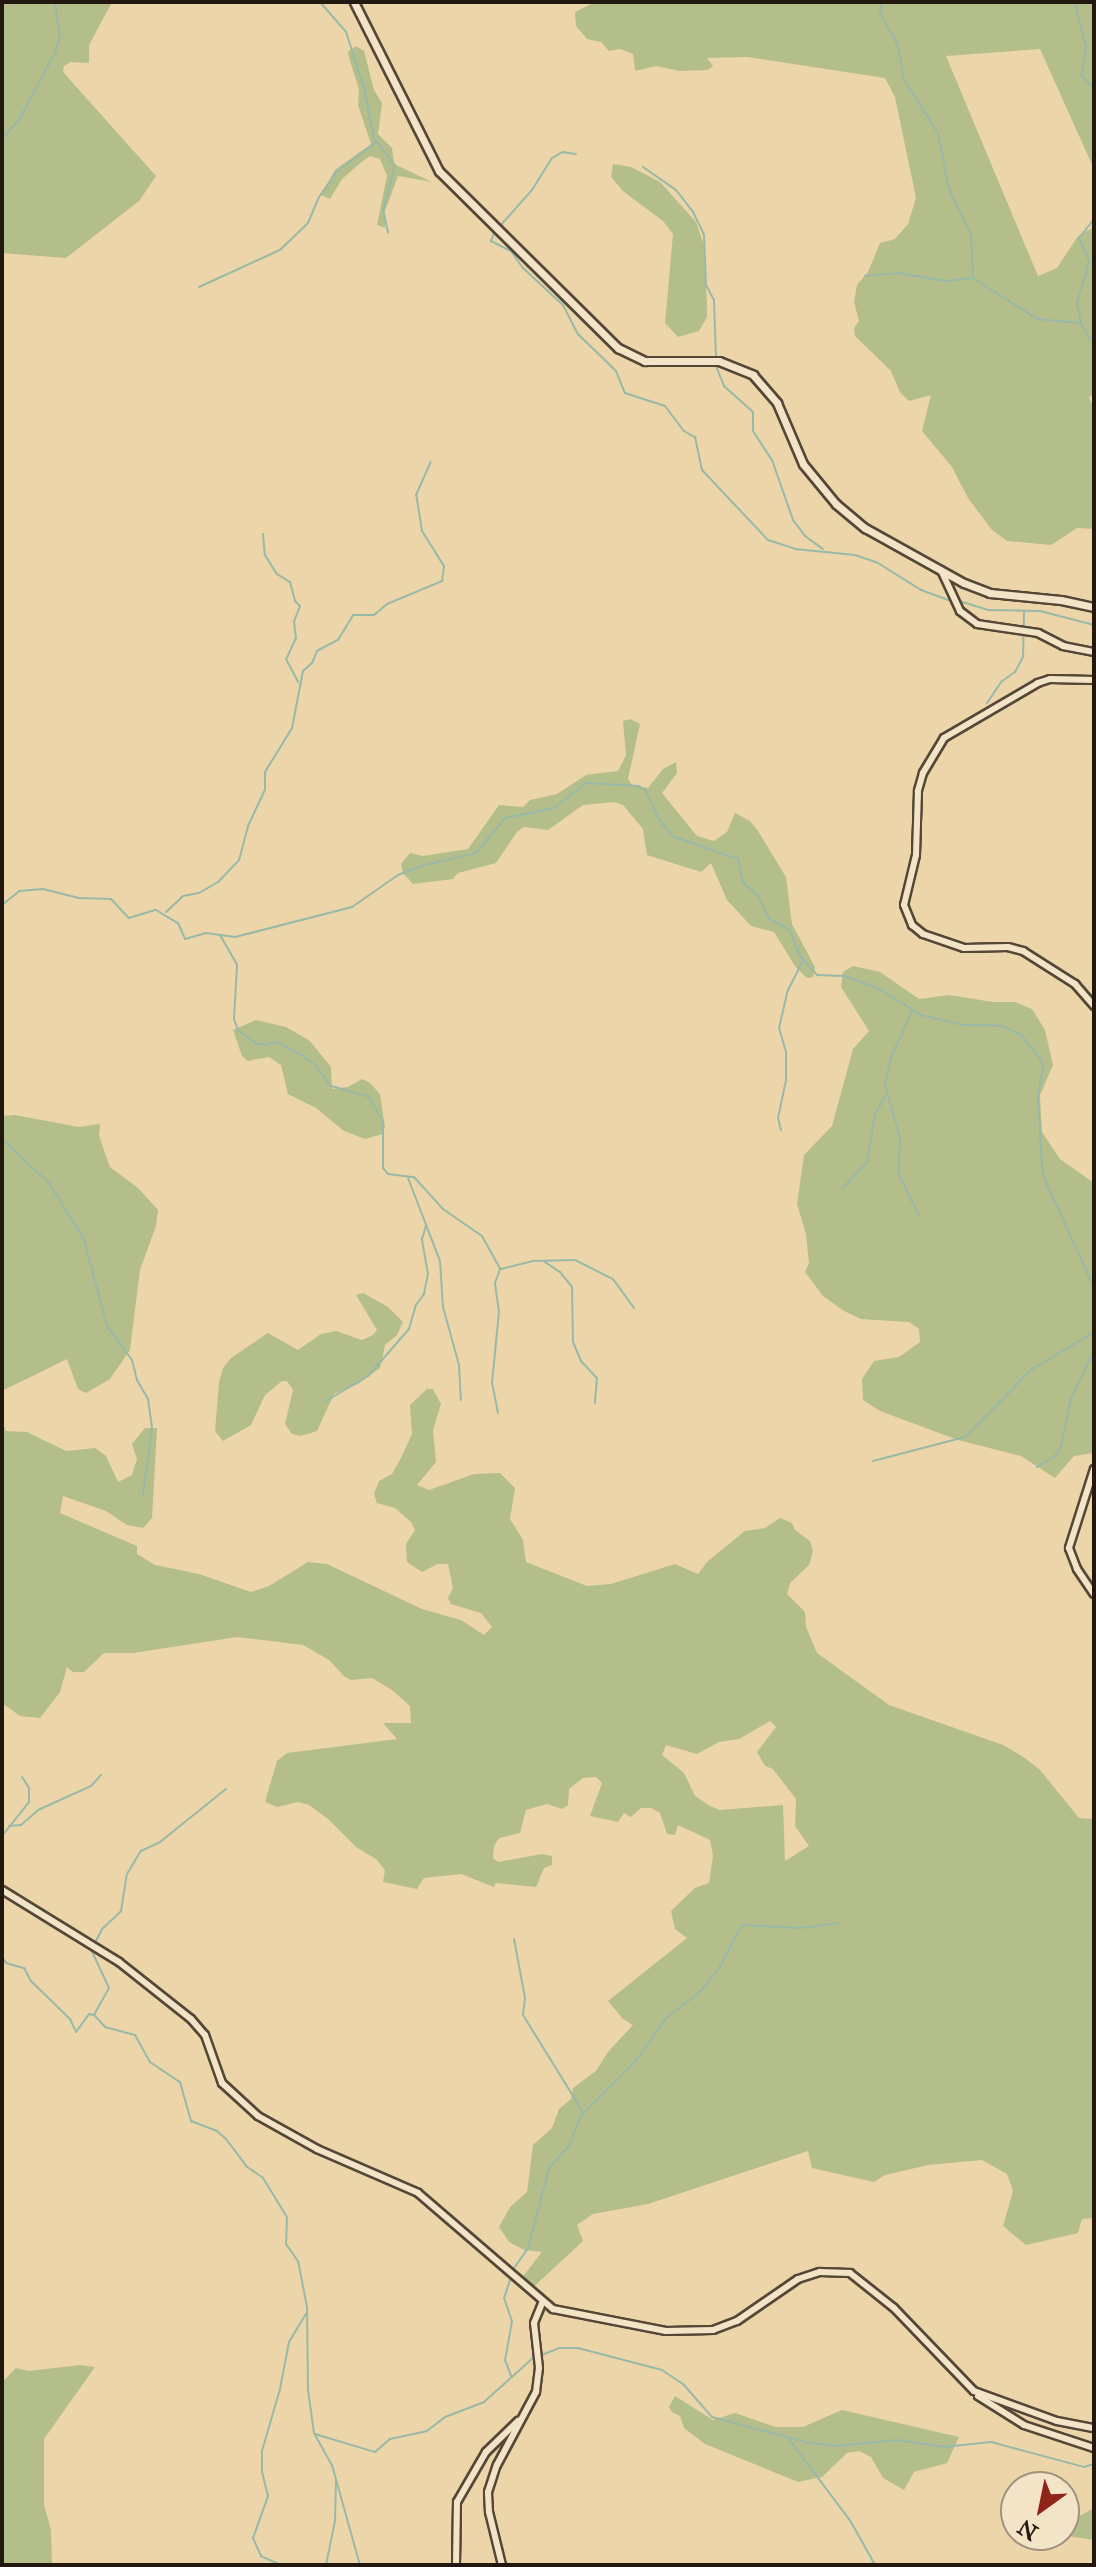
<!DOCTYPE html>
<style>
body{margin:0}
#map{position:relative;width:1096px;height:2567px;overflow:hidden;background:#ecd5a9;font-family:"IM FELL Great Primer",serif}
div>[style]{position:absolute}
.green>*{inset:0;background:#b4be8b}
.stream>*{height:2px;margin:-1px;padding:0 1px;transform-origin:1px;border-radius:1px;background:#99b9a8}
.roads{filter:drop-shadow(2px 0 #544736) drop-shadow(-2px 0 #544736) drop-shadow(0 2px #544736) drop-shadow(0 -2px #544736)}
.minor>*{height:6px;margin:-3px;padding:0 3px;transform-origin:3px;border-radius:3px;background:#f3e4c7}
.tertiary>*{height:7px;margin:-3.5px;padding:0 3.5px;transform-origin:3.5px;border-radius:3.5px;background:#f3e4c7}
span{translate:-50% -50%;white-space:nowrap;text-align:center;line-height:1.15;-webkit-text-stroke:6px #f3e4c7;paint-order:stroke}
.frame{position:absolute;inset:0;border:4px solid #221810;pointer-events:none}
.north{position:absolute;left:1000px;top:2471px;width:80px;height:80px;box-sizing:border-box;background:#f3e4c7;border:2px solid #9f927e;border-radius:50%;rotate:213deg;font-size:22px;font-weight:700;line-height:32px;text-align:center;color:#221810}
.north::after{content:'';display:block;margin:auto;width:28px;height:36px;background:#8f2418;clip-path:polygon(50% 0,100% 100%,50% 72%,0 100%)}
</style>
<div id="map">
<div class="green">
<div style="clip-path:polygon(2px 2px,112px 2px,89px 45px,89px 63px,71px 62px,64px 66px,63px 72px,156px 176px,139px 201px,66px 258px,2px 253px)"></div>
<div style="clip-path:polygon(595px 2px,1094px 2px,1094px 169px,1040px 49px,946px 56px,1038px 276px,1057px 268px,1078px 236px,1094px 227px,1094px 394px,1089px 397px,1094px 409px,1094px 529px,1077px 528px,1051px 545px,1007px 541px,992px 530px,968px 498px,952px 467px,922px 431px,931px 395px,909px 401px,900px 392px,891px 371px,855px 336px,854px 328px,859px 321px,854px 302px,857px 285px,868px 272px,880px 243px,895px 239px,908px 224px,916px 198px,895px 97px,885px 78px,748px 57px,707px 58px,713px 66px,708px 70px,680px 71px,656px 66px,635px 71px,633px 54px,620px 49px,609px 51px,601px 42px,587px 39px,576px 26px,575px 12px)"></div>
<div style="clip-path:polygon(356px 46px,364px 51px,374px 90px,382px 103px,378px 134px,392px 148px,394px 164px,432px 182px,398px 176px,385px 211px,385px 228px,377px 225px,387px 176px,380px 159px,370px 156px,364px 160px,342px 179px,330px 199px,321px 195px,335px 170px,371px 144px,358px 105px,359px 89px,349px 58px,348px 52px)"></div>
<div style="clip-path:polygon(613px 164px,631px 167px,660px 182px,696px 222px,704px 245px,707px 304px,707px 317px,699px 331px,678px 337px,665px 323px,673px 234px,663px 221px,624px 192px,611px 177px)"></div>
<div style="clip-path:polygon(630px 719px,640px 724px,628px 779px,633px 786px,648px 788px,663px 769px,676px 762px,677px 773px,662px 793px,697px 836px,714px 841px,727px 832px,735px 813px,750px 821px,758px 831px,786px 877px,792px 924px,815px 967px,813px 977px,807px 978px,795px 966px,774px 932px,751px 926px,727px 900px,711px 863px,701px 872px,647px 855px,643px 829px,623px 805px,614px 802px,583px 805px,548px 830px,524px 827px,517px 832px,496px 863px,458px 873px,453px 879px,413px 884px,403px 873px,401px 864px,410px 853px,423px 856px,468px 849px,499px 805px,523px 807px,530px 800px,557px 794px,586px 775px,618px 771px,626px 755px,623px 721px)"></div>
<div style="clip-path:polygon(853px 966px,880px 972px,919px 999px,949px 995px,993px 1002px,1015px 1002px,1032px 1009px,1045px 1030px,1053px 1065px,1040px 1095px,1042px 1132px,1060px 1159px,1094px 1183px,1094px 1453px,1074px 1456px,1055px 1478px,1021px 1456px,958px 1440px,880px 1411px,863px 1400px,862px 1379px,874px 1361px,899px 1357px,920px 1342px,919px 1329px,909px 1322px,861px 1319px,844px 1311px,823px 1296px,805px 1272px,809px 1263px,806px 1234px,797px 1204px,804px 1155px,832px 1126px,853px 1049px,869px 1031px,841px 987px,843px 972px)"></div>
<div style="clip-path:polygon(256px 1020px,286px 1027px,310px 1041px,331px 1067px,332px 1089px,348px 1087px,362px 1079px,370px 1083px,380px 1094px,385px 1127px,382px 1134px,365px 1139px,344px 1131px,316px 1108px,288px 1094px,281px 1065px,269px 1057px,248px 1061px,242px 1056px,233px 1030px)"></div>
<div style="clip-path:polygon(15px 1115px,79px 1127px,100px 1124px,99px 1136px,110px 1167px,138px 1188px,158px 1210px,156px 1226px,140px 1270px,130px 1350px,110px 1379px,86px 1393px,78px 1389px,67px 1359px,4px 1390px,2px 1406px,2px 1116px)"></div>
<div style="clip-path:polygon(363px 1293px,388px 1307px,403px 1322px,397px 1335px,385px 1345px,380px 1368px,358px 1384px,334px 1394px,317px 1431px,301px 1436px,292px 1434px,285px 1424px,293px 1390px,287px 1381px,282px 1381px,265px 1395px,251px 1425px,223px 1441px,215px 1431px,219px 1382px,223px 1368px,231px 1358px,268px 1333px,298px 1350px,321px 1334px,336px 1331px,362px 1340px,373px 1335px,377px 1330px,356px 1295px)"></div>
<div style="clip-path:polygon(evenodd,427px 1389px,433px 1389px,441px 1404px,433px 1430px,436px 1462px,417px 1485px,429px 1490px,474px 1474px,500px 1473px,515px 1488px,510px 1519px,523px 1540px,526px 1562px,587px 1586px,611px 1584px,675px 1564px,698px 1574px,708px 1561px,745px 1531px,765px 1528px,780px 1518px,792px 1523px,795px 1530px,810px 1541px,813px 1551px,809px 1565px,790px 1583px,787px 1594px,805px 1612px,806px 1627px,817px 1653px,889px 1705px,1003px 1745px,1025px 1758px,1040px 1770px,1079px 1818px,1094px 1819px,1094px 2218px,1082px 2219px,1078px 2233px,1026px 2245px,1003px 2226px,1013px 2191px,1007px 2174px,982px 2160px,928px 2165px,885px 2175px,874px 2182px,812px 2168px,808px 2151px,648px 2204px,593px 2214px,577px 2225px,583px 2241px,528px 2292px,518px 2283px,542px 2252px,524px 2250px,509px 2242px,499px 2227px,510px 2207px,527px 2192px,533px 2145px,552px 2128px,559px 2109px,571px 2099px,573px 2088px,596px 2071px,608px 2052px,633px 2025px,623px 2019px,608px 2001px,687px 1938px,675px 1929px,671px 1911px,695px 1888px,709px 1883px,713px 1856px,710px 1840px,678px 1825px,675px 1835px,667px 1834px,660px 1813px,651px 1808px,641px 1808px,631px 1817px,624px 1813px,618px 1822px,590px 1816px,602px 1783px,596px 1777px,583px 1778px,569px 1789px,568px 1805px,562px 1809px,547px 1804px,526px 1810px,520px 1833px,499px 1838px,494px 1846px,493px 1858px,498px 1862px,542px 1854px,552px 1856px,552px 1865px,544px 1868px,536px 1887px,496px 1883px,494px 1887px,461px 1874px,424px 1878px,417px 1889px,383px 1882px,385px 1870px,376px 1859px,356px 1847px,328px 1819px,309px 1805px,298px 1802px,277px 1807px,265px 1802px,277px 1761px,287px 1753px,397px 1739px,383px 1723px,411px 1723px,410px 1706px,392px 1690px,372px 1678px,351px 1680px,344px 1676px,329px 1660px,303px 1645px,237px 1637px,133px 1653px,104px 1653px,84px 1672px,73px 1672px,67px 1667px,60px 1692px,40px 1718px,20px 1716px,2px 1703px,2px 1422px,6px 1431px,27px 1432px,66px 1451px,95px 1448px,106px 1456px,118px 1482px,132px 1475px,137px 1459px,132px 1444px,145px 1428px,157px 1428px,152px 1518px,143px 1528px,127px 1525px,106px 1511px,63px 1496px,60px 1513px,137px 1546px,137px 1554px,155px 1565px,199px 1574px,251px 1592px,269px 1586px,308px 1562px,327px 1564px,422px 1609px,461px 1620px,484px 1635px,492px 1627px,481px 1613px,451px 1604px,448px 1598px,453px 1588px,448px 1564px,438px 1564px,422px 1572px,407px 1562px,406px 1544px,415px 1530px,411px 1522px,395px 1508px,377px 1503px,374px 1494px,379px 1481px,392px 1474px,400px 1460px,412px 1434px,410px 1405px,427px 1389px,770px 1721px,776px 1727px,757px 1752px,765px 1766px,773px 1769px,796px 1799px,795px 1826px,809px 1846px,785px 1861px,783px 1805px,720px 1810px,710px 1806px,695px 1796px,684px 1773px,662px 1755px,666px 1745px,697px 1754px,719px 1742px,739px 1739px,770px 1721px)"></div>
<div style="clip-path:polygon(80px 2365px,95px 2367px,44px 2439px,44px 2505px,51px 2530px,52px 2565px,2px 2565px,2px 2382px,16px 2368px,29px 2371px)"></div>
<div style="clip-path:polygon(675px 2396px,713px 2420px,735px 2413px,776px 2427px,803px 2427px,842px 2410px,959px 2437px,947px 2463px,914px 2472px,904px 2490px,883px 2478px,871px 2457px,859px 2451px,847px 2453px,822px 2477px,798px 2482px,705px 2444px,684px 2428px,680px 2416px,672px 2412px,669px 2407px)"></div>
<div style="clip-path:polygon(1094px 2508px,1094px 2540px,1061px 2535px,1064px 2518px,1074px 2519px)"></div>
</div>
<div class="stream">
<div style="left:320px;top:2px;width:40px;rotate:49deg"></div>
<div style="left:346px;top:32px;width:59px;rotate:72.2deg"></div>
<div style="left:364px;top:88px;width:51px;rotate:78.7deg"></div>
<div style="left:374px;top:138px;width:35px;rotate:53deg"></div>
<div style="left:395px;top:166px;width:46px;rotate:105.3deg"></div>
<div style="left:383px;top:210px;width:23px;rotate:77deg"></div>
<div style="left:882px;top:2px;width:10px;rotate:101deg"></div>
<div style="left:880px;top:12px;width:38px;rotate:62deg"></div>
<div style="left:898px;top:46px;width:35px;rotate:80deg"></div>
<div style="left:904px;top:80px;width:63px;rotate:57.3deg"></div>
<div style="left:938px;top:133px;width:57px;rotate:78.9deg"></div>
<div style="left:949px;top:189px;width:50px;rotate:63.9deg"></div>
<div style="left:971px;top:234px;width:44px;rotate:87.4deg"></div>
<div style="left:1074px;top:2px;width:46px;rotate:74.7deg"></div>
<div style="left:1086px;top:46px;width:30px;rotate:98deg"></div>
<div style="left:1082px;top:76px;width:18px;rotate:47deg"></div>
<div style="left:2px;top:139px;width:28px;rotate:-49deg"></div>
<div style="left:20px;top:118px;width:74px;rotate:-61.7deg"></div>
<div style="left:55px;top:53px;width:17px;rotate:-73deg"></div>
<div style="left:60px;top:37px;width:35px;rotate:-98deg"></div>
<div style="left:643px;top:167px;width:40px;rotate:34.9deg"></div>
<div style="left:676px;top:190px;width:28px;rotate:52deg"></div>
<div style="left:693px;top:212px;width:25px;rotate:64deg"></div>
<div style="left:704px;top:235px;width:50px;rotate:87.7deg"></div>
<div style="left:706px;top:285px;width:17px;rotate:62deg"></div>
<div style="left:714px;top:300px;width:57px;rotate:88deg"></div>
<div style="left:1094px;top:219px;width:24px;rotate:128deg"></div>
<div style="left:1079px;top:238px;width:26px;rotate:67deg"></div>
<div style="left:1089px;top:262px;width:43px;rotate:106.3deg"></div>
<div style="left:1077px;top:303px;width:21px;rotate:79deg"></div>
<div style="left:1081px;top:324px;width:25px;rotate:58deg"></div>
<div style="left:500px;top:226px;width:48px;rotate:-48.4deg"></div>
<div style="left:532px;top:190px;width:38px;rotate:-58deg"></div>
<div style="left:552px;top:158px;width:13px;rotate:-29deg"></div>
<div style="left:563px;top:152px;width:13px;rotate:9deg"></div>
<div style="left:494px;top:233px;width:9px;rotate:111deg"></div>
<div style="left:491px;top:241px;width:22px;rotate:27deg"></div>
<div style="left:511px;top:251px;width:21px;rotate:55deg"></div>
<div style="left:523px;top:268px;width:54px;rotate:42.8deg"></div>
<div style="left:563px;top:305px;width:33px;rotate:63deg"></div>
<div style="left:578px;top:334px;width:53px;rotate:44.2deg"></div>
<div style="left:616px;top:371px;width:24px;rotate:68deg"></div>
<div style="left:625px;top:393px;width:42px;rotate:18deg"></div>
<div style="left:665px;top:406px;width:31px;rotate:53deg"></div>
<div style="left:684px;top:431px;width:13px;rotate:29deg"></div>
<div style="left:695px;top:437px;width:34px;rotate:78deg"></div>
<div style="left:702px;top:470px;width:96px;rotate:46.7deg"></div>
<div style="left:768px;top:540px;width:28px;rotate:18deg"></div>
<div style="left:795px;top:549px;width:60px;rotate:5.7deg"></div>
<div style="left:855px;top:555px;width:24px;rotate:19deg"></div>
<div style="left:878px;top:563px;width:51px;rotate:32.1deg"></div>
<div style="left:921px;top:590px;width:32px;rotate:20deg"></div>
<div style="left:865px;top:276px;width:33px;rotate:-5deg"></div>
<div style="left:898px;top:273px;width:48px;rotate:9.7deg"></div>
<div style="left:945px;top:281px;width:28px;rotate:-6deg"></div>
<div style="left:973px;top:278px;width:76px;rotate:32.6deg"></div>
<div style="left:1037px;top:319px;width:44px;rotate:5.2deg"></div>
<div style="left:199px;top:287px;width:89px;rotate:-24.6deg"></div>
<div style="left:280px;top:250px;width:39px;rotate:-44deg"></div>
<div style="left:308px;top:223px;width:28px;rotate:-67deg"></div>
<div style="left:319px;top:197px;width:32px;rotate:-55deg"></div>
<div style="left:337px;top:171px;width:47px;rotate:-36.4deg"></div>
<div style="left:716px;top:366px;width:22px;rotate:68deg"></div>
<div style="left:724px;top:386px;width:39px;rotate:42deg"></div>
<div style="left:753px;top:412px;width:19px;rotate:90deg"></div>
<div style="left:753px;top:431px;width:35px;rotate:57deg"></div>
<div style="left:772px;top:460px;width:64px;rotate:70.7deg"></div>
<div style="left:793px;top:520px;width:20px;rotate:53deg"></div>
<div style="left:805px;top:536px;width:22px;rotate:36deg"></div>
<div style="left:263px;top:534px;width:21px;rotate:85deg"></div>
<div style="left:265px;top:555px;width:22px;rotate:58deg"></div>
<div style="left:277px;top:574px;width:15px;rotate:32deg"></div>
<div style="left:290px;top:582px;width:20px;rotate:75deg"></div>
<div style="left:295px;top:601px;width:7px;rotate:45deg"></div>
<div style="left:300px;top:606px;width:17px;rotate:111deg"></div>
<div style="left:294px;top:622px;width:16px;rotate:83deg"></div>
<div style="left:296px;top:638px;width:23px;rotate:115deg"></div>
<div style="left:286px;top:659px;width:26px;rotate:62deg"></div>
<div style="left:959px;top:601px;width:30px;rotate:17deg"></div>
<div style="left:988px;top:610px;width:52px;rotate:1.1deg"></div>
<div style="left:1040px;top:611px;width:56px;rotate:14.5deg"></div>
<div style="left:987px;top:703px;width:25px;rotate:-56deg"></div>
<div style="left:1001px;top:682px;width:17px;rotate:-36deg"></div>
<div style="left:1015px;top:672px;width:17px;rotate:-62deg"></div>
<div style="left:1023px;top:657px;width:45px;rotate:-88.7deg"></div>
<div style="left:2px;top:905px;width:22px;rotate:-39deg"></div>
<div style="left:19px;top:891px;width:24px;rotate:-5deg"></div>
<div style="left:43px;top:889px;width:38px;rotate:14deg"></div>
<div style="left:80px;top:898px;width:31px;rotate:2deg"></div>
<div style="left:111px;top:899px;width:26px;rotate:47deg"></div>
<div style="left:129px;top:918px;width:28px;rotate:-17deg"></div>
<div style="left:156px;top:910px;width:26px;rotate:31deg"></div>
<div style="left:178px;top:923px;width:17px;rotate:66deg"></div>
<div style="left:185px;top:939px;width:22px;rotate:-16deg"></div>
<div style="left:206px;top:933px;width:29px;rotate:8deg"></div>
<div style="left:235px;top:937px;width:121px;rotate:-14.4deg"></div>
<div style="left:352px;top:907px;width:56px;rotate:-34.8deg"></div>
<div style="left:398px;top:875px;width:25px;rotate:-21deg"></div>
<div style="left:421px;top:866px;width:57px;rotate:-13.3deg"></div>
<div style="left:476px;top:853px;width:45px;rotate:-50.4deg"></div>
<div style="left:505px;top:818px;width:50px;rotate:-11.5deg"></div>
<div style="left:554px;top:808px;width:41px;rotate:-38deg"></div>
<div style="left:586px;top:783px;width:53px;rotate:3.2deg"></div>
<div style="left:639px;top:786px;width:7px;rotate:34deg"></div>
<div style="left:645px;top:790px;width:33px;rotate:65deg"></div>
<div style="left:659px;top:820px;width:23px;rotate:49deg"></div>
<div style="left:674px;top:837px;width:68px;rotate:19deg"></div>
<div style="left:738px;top:859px;width:24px;rotate:78deg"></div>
<div style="left:743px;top:882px;width:21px;rotate:43deg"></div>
<div style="left:758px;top:896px;width:25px;rotate:64deg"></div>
<div style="left:769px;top:919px;width:22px;rotate:27deg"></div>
<div style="left:789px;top:929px;width:29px;rotate:68deg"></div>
<div style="left:800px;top:956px;width:25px;rotate:48deg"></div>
<div style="left:817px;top:975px;width:28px;rotate:2deg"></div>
<div style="left:845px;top:976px;width:39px;rotate:21deg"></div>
<div style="left:881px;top:990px;width:47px;rotate:32deg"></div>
<div style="left:921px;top:1015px;width:43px;rotate:13.4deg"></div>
<div style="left:963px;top:1025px;width:39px;rotate:1deg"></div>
<div style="left:1002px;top:1026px;width:21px;rotate:25deg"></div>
<div style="left:1021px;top:1035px;width:32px;rotate:51deg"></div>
<div style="left:1041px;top:1060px;width:7px;rotate:74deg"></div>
<div style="left:1043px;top:1067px;width:28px;rotate:100deg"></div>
<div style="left:1038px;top:1095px;width:72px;rotate:86.8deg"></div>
<div style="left:1042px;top:1167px;width:16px;rotate:75deg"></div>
<div style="left:1046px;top:1182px;width:116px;rotate:65.6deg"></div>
<div style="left:166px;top:912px;width:23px;rotate:-43deg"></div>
<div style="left:183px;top:896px;width:16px;rotate:-11deg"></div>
<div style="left:199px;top:893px;width:22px;rotate:-30deg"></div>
<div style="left:218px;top:882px;width:30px;rotate:-46deg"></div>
<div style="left:239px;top:860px;width:35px;rotate:-75deg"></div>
<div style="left:248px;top:826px;width:40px;rotate:-65deg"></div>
<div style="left:265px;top:790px;width:18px;rotate:-90deg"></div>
<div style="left:265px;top:772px;width:52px;rotate:-58.5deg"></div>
<div style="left:292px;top:728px;width:58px;rotate:-79.1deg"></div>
<div style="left:303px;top:671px;width:12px;rotate:-42deg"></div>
<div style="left:312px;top:663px;width:13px;rotate:-67deg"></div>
<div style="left:317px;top:651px;width:24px;rotate:-28deg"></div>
<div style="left:338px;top:640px;width:29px;rotate:-59deg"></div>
<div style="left:353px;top:615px;width:21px"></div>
<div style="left:374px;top:615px;width:17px;rotate:-40deg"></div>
<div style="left:387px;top:604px;width:60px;rotate:-22.7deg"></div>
<div style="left:442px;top:581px;width:15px;rotate:-82deg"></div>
<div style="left:444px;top:566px;width:41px;rotate:-122.2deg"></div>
<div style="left:422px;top:531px;width:36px;rotate:-99deg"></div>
<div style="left:416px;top:495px;width:36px;rotate:-66deg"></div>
<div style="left:220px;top:935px;width:34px;rotate:60deg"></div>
<div style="left:237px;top:965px;width:54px;rotate:93.2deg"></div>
<div style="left:234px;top:1019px;width:12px;rotate:70deg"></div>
<div style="left:238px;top:1030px;width:21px;rotate:37deg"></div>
<div style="left:255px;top:1043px;width:11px;rotate:10deg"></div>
<div style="left:266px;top:1045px;width:11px;rotate:-15deg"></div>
<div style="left:277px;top:1042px;width:30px;rotate:28deg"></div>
<div style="left:303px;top:1056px;width:15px;rotate:37deg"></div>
<div style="left:315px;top:1065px;width:26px;rotate:53deg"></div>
<div style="left:331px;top:1086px;width:40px;rotate:16deg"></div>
<div style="left:369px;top:1097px;width:29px;rotate:61deg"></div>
<div style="left:383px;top:1122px;width:46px;rotate:90deg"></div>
<div style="left:383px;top:1168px;width:8px;rotate:50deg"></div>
<div style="left:388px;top:1174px;width:26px;rotate:7deg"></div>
<div style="left:414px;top:1177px;width:43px;rotate:47.8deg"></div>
<div style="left:443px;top:1209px;width:47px;rotate:34.7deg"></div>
<div style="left:482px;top:1236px;width:37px;rotate:61deg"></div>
<div style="left:912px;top:1012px;width:50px;rotate:115deg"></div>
<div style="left:891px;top:1057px;width:29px;rotate:102deg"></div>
<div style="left:885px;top:1085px;width:55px;rotate:74.2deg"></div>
<div style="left:900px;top:1138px;width:37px;rotate:92deg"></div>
<div style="left:899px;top:1175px;width:46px;rotate:64deg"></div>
<div style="left:781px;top:1130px;width:12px;rotate:-104deg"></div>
<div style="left:778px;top:1118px;width:40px;rotate:-78deg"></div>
<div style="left:786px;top:1079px;width:27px;rotate:-90deg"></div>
<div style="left:786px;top:1052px;width:25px;rotate:-106deg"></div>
<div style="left:779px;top:1028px;width:39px;rotate:-77deg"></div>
<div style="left:788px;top:990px;width:31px;rotate:-63deg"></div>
<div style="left:2px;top:1139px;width:66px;rotate:43.2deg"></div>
<div style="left:50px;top:1184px;width:66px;rotate:58.7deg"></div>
<div style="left:84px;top:1240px;width:89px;rotate:75deg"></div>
<div style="left:107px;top:1326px;width:42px;rotate:53.7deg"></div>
<div style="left:132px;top:1360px;width:21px;rotate:76deg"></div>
<div style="left:137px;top:1380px;width:22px;rotate:60deg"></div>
<div style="left:148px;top:1399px;width:28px;rotate:82deg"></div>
<div style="left:152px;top:1427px;width:69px;rotate:97.5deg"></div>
<div style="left:408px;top:1178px;width:89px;rotate:68.9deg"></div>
<div style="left:440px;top:1261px;width:46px;rotate:86.3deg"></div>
<div style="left:443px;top:1307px;width:60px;rotate:74.6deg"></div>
<div style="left:459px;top:1365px;width:35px;rotate:87deg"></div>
<div style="left:842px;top:1189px;width:37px;rotate:-47deg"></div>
<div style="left:867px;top:1162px;width:48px;rotate:-80.3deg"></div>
<div style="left:875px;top:1115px;width:21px;rotate:-62deg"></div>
<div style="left:545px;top:1262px;width:18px;rotate:34deg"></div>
<div style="left:560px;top:1272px;width:19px;rotate:51deg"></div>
<div style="left:572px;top:1287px;width:55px;rotate:89deg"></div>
<div style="left:573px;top:1342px;width:21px;rotate:67deg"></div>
<div style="left:581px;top:1361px;width:23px;rotate:47deg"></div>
<div style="left:597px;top:1378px;width:25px;rotate:95deg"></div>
<div style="left:501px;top:1269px;width:34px;rotate:-14deg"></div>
<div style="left:534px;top:1261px;width:41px;rotate:-1.4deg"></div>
<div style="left:575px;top:1260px;width:42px;rotate:26.6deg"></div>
<div style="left:613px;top:1279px;width:36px;rotate:54deg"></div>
<div style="left:326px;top:1401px;width:49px;rotate:-30.8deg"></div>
<div style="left:368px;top:1376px;width:62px;rotate:-48.9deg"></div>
<div style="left:409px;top:1329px;width:25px;rotate:-74deg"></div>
<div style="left:416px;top:1305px;width:14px;rotate:-54deg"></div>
<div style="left:424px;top:1294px;width:20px;rotate:-79deg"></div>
<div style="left:428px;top:1274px;width:36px;rotate:-100deg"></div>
<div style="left:422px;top:1239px;width:14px;rotate:-73deg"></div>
<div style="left:498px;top:1413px;width:31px;rotate:-101deg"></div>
<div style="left:492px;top:1383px;width:71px;rotate:-84.4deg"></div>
<div style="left:499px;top:1312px;width:29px;rotate:-98deg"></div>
<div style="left:495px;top:1283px;width:15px;rotate:-70deg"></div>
<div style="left:873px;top:1461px;width:95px;rotate:-14.6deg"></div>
<div style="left:965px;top:1437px;width:94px;rotate:-45.4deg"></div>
<div style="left:1031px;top:1370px;width:74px;rotate:-31.1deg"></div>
<div style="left:1037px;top:1467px;width:21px;rotate:-31deg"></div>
<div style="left:1055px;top:1456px;width:12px;rotate:-59deg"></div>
<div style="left:1061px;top:1446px;width:48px;rotate:-78deg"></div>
<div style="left:1071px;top:1399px;width:54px;rotate:-64.9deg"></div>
<div style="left:9px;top:1826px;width:12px;rotate:-5deg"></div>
<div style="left:21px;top:1825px;width:23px;rotate:-41deg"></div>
<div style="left:38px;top:1810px;width:58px;rotate:-24.4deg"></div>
<div style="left:91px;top:1786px;width:15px;rotate:-48deg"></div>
<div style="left:2px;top:1836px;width:43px;rotate:-51.5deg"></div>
<div style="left:29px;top:1802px;width:14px;rotate:-90deg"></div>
<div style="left:29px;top:1788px;width:13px;rotate:-122deg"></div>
<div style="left:514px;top:1939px;width:60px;rotate:79.4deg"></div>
<div style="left:525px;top:1998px;width:17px;rotate:97deg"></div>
<div style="left:523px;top:2015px;width:114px;rotate:58.3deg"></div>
<div style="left:95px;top:1943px;width:16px;rotate:-63deg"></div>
<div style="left:102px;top:1929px;width:26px;rotate:-43deg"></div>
<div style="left:121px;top:1911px;width:37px;rotate:-81deg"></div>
<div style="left:127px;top:1874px;width:27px;rotate:-59deg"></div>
<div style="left:141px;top:1851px;width:21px;rotate:-25deg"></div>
<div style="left:160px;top:1842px;width:85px;rotate:-38.8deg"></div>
<div style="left:2px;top:1957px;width:7px;rotate:56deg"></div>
<div style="left:6px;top:1963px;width:19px;rotate:16deg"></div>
<div style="left:24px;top:1968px;width:15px;rotate:62deg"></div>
<div style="left:31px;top:1981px;width:54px;rotate:44.3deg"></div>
<div style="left:70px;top:2019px;width:14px;rotate:65deg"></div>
<div style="left:76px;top:2032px;width:22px;rotate:-54deg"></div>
<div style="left:89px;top:2014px;width:5px;rotate:11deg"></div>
<div style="left:94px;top:2015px;width:31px;rotate:-61deg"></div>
<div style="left:109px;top:1988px;width:40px;rotate:-115deg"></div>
<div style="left:94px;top:2015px;width:16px;rotate:47deg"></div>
<div style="left:105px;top:2027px;width:31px;rotate:15deg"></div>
<div style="left:135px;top:2035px;width:31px;rotate:61deg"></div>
<div style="left:150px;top:2062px;width:36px;rotate:34deg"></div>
<div style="left:180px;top:2082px;width:41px;rotate:74.2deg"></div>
<div style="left:191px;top:2121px;width:28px;rotate:21deg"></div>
<div style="left:217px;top:2131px;width:12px;rotate:42deg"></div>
<div style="left:226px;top:2139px;width:34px;rotate:53deg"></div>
<div style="left:246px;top:2166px;width:21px;rotate:35deg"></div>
<div style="left:263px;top:2178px;width:46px;rotate:58.4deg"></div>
<div style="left:287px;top:2217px;width:27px;rotate:92deg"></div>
<div style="left:286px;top:2244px;width:21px;rotate:55deg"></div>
<div style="left:298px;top:2261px;width:47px;rotate:78.9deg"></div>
<div style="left:307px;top:2307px;width:83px;rotate:89.3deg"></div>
<div style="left:308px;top:2390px;width:43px;rotate:82.1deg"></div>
<div style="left:314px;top:2433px;width:37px;rotate:61deg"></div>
<div style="left:332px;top:2465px;width:104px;rotate:74.4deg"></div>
<div style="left:512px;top:2271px;width:28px;rotate:-55deg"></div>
<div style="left:528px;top:2248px;width:83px;rotate:-75.3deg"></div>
<div style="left:549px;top:2168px;width:30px;rotate:-48deg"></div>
<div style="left:569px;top:2146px;width:31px;rotate:-69deg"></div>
<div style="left:580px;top:2117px;width:79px;rotate:-45deg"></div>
<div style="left:636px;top:2061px;width:54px;rotate:-54.8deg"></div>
<div style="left:667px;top:2017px;width:41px;rotate:-37.1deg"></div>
<div style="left:700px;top:1992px;width:33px;rotate:-52deg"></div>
<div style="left:720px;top:1966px;width:47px;rotate:-61.8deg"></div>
<div style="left:742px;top:1925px;width:58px;rotate:3deg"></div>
<div style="left:800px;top:1928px;width:40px;rotate:-7.1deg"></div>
<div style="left:510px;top:2280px;width:19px;rotate:108deg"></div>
<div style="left:504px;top:2298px;width:24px;rotate:71deg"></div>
<div style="left:512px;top:2321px;width:40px;rotate:100deg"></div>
<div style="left:505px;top:2360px;width:17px;rotate:69deg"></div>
<div style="left:315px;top:2434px;width:63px;rotate:16.7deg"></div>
<div style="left:375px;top:2452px;width:20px;rotate:-41deg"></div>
<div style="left:390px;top:2439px;width:38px;rotate:-12deg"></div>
<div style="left:427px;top:2431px;width:23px;rotate:-38deg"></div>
<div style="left:445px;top:2417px;width:42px;rotate:-21deg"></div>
<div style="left:484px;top:2402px;width:64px;rotate:-41.9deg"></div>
<div style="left:532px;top:2359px;width:29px;rotate:-22deg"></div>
<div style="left:559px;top:2348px;width:19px"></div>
<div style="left:578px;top:2348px;width:87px;rotate:14.7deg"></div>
<div style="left:662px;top:2370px;width:27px;rotate:34deg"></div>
<div style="left:684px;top:2385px;width:43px;rotate:48.8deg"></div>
<div style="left:712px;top:2417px;width:100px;rotate:15deg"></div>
<div style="left:809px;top:2443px;width:27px;rotate:6deg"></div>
<div style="left:836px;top:2446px;width:61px;rotate:-5.6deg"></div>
<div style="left:897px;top:2440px;width:48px;rotate:8.5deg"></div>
<div style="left:944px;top:2447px;width:47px;rotate:-6.1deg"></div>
<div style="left:991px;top:2442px;width:96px;rotate:15deg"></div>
<div style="left:1084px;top:2467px;width:10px;rotate:-17deg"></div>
<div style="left:788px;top:2438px;width:105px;rotate:53.1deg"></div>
<div style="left:851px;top:2522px;width:49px;rotate:60.8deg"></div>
<div style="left:281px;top:2565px;width:22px;rotate:-156deg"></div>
<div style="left:261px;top:2556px;width:20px;rotate:-114deg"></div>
<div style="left:253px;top:2538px;width:45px;rotate:-70.3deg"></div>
<div style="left:268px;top:2496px;width:25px;rotate:-104deg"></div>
<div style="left:262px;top:2472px;width:21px;rotate:-90deg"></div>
<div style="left:262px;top:2451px;width:65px;rotate:-73.8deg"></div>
<div style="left:280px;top:2389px;width:48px;rotate:-79.2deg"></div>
<div style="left:289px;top:2342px;width:33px;rotate:-59deg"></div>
<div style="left:326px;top:2565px;width:45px;rotate:-78.4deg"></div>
<div style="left:335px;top:2521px;width:40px;rotate:-88.6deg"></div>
</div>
<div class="roads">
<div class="minor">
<div style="left:941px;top:570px;width:45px;rotate:65.1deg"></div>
<div style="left:960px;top:611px;width:21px;rotate:37deg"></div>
<div style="left:977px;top:624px;width:62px;rotate:8.4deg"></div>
<div style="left:1038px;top:633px;width:28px;rotate:27deg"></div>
<div style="left:1063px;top:646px;width:32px;rotate:11deg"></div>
<div style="left:1094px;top:680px;width:44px;rotate:-178.7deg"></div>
<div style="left:1050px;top:679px;width:13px;rotate:162deg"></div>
<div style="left:1038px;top:683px;width:109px;rotate:149.7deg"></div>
<div style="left:944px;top:738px;width:41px;rotate:121deg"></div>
<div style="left:923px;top:773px;width:19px;rotate:106deg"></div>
<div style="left:918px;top:791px;width:64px;rotate:91.8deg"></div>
<div style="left:916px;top:855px;width:51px;rotate:103.5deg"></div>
<div style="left:904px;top:905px;width:22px;rotate:68deg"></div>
<div style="left:912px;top:925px;width:14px;rotate:39deg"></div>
<div style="left:923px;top:934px;width:43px;rotate:18.9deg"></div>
<div style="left:964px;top:948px;width:44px;rotate:-1.3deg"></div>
<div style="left:1008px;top:947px;width:16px;rotate:15deg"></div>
<div style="left:1023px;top:951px;width:62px;rotate:32.4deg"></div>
<div style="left:1075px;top:984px;width:29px;rotate:49deg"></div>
<div style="left:1094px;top:1469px;width:83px;rotate:107.6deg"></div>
<div style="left:1069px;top:1548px;width:22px;rotate:69deg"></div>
<div style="left:1077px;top:1569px;width:30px;rotate:56deg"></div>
<div style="left:2px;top:1890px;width:137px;rotate:31.6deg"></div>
<div style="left:119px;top:1962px;width:92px;rotate:38.4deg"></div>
<div style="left:191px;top:2019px;width:21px;rotate:49deg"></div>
<div style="left:205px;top:2035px;width:51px;rotate:70.5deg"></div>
<div style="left:222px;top:2083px;width:49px;rotate:42.5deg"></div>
<div style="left:258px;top:2116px;width:68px;rotate:29.2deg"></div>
<div style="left:317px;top:2149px;width:110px;rotate:23.5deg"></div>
<div style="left:418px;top:2193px;width:178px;rotate:40.7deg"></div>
<div style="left:553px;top:2309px;width:115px;rotate:11deg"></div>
<div style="left:666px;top:2331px;width:47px;rotate:-1.2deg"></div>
<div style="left:713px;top:2330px;width:26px;rotate:-21deg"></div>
<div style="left:737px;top:2321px;width:74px;rotate:-34.5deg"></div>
<div style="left:798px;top:2279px;width:23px;rotate:-18deg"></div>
<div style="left:820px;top:2272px;width:30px;rotate:2deg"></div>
<div style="left:850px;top:2273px;width:56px;rotate:38.5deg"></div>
<div style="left:894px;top:2308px;width:115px;rotate:46.1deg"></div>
<div style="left:974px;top:2391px;width:88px;rotate:19.9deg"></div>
<div style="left:1057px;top:2421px;width:38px;rotate:11deg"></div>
<div style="left:978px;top:2396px;width:54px;rotate:32.2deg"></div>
<div style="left:1024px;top:2425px;width:74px;rotate:18.2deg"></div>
<div style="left:456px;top:2565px;width:63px;rotate:-89.1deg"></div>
<div style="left:457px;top:2502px;width:58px;rotate:-59.9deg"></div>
<div style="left:486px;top:2452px;width:45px;rotate:-44.1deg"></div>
<div style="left:502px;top:2565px;width:55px;rotate:-103.8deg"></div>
<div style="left:489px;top:2512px;width:20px;rotate:-93deg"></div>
<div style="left:488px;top:2492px;width:28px;rotate:-72deg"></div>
<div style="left:497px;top:2465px;width:83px;rotate:-61.9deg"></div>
<div style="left:536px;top:2392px;width:24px;rotate:-83deg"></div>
<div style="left:539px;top:2368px;width:45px;rotate:-96.3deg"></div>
<div style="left:534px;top:2323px;width:22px;rotate:-68deg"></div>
</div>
<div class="tertiary">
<div style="left:354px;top:2px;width:189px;rotate:63.3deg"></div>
<div style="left:439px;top:171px;width:252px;rotate:44.7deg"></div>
<div style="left:618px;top:348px;width:30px;rotate:26deg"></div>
<div style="left:645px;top:361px;width:74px"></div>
<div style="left:719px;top:361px;width:37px;rotate:22deg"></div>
<div style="left:753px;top:375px;width:37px;rotate:49deg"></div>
<div style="left:777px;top:403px;width:66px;rotate:66.9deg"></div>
<div style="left:803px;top:464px;width:52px;rotate:50.5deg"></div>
<div style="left:836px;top:504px;width:38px;rotate:40deg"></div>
<div style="left:865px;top:528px;width:113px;rotate:29.1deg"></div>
<div style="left:964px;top:583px;width:28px;rotate:21deg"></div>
<div style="left:990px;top:593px;width:71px;rotate:5.6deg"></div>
<div style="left:1061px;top:600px;width:34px;rotate:12deg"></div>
</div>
</div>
<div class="frame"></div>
<div class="north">N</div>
</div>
